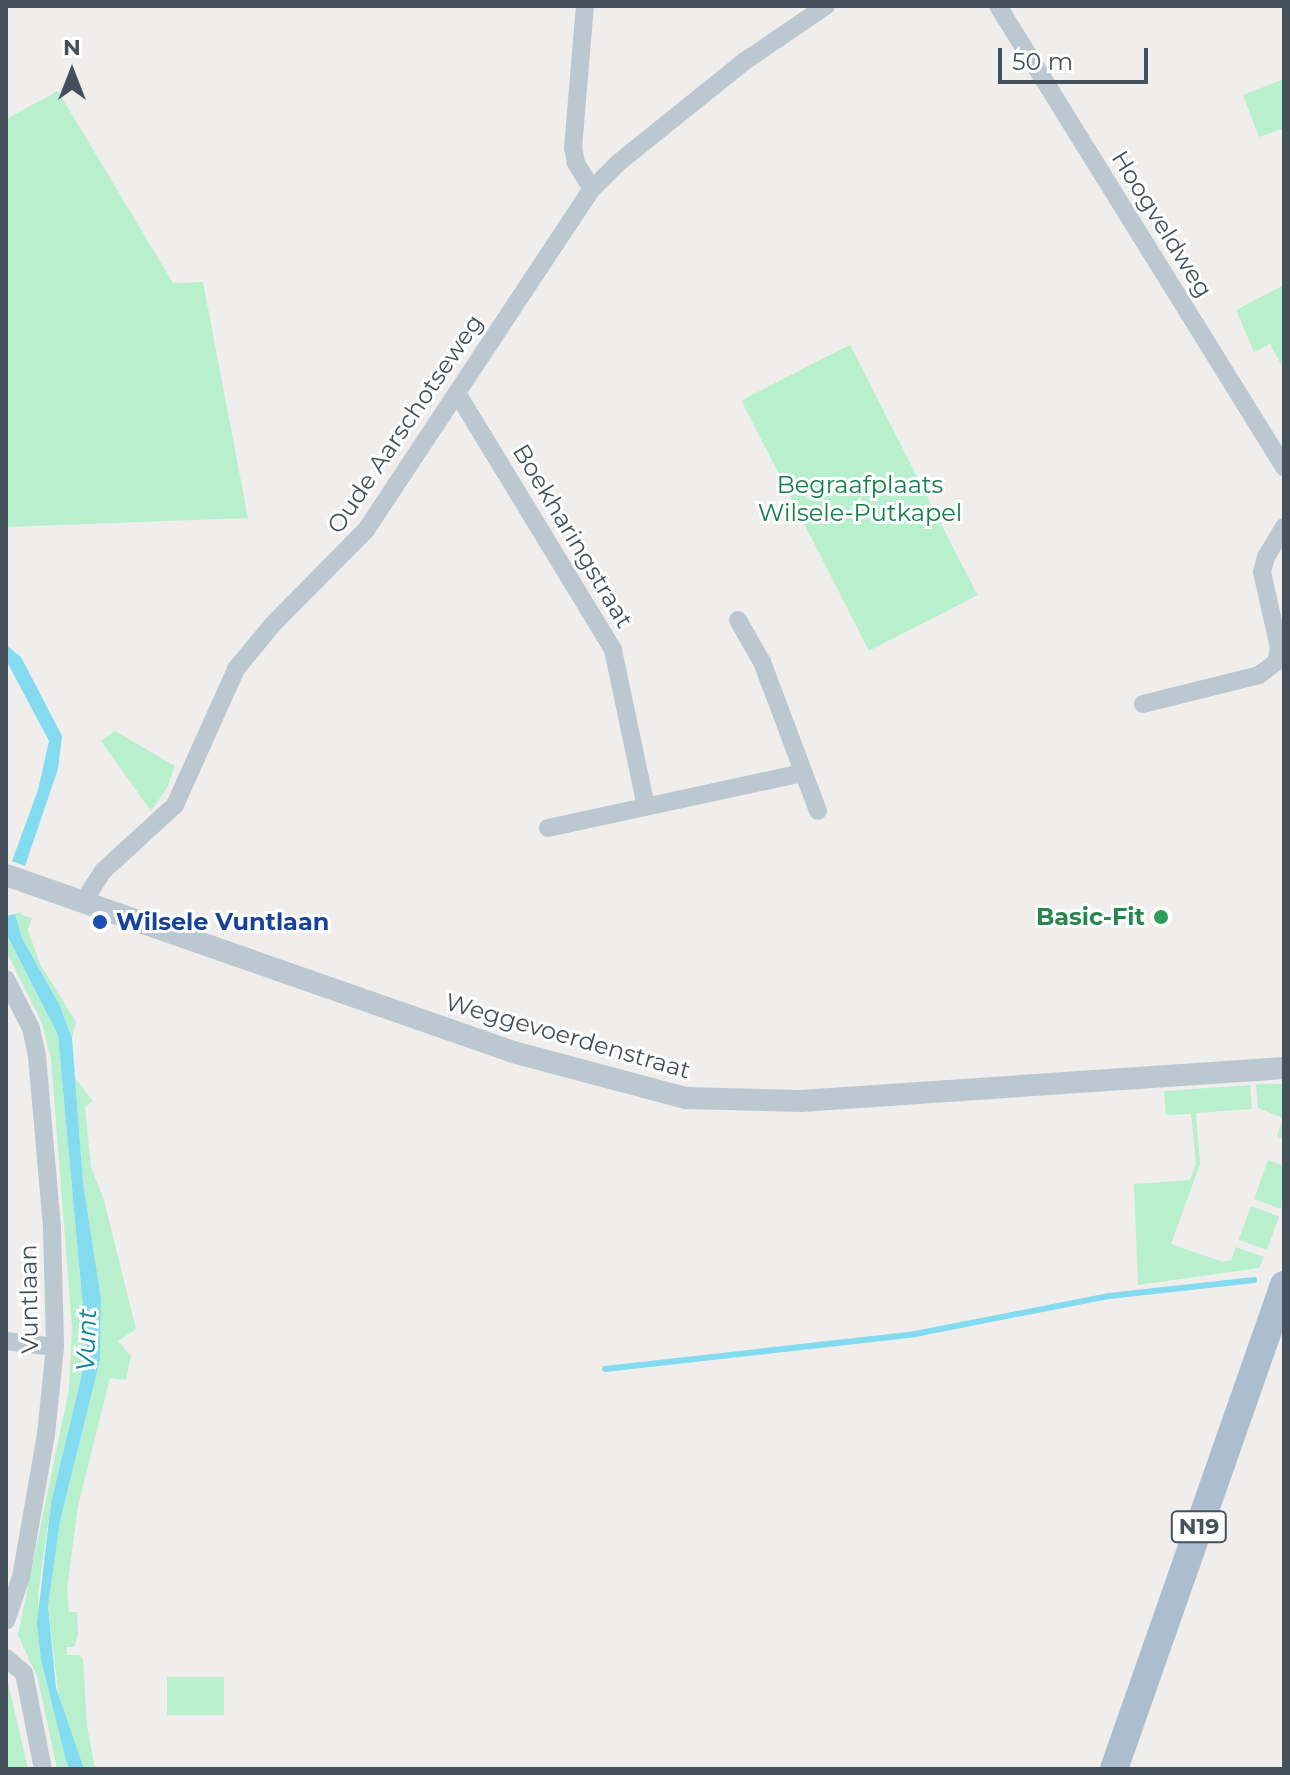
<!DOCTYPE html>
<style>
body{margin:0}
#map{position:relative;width:1290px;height:1775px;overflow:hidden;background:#f0eded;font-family:Montserrat,sans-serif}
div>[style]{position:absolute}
.green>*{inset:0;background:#b8f0cd;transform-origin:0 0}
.water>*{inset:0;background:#83dbef}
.stream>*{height:6px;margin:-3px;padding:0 3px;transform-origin:3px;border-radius:3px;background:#83dbef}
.minor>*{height:18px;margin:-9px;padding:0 9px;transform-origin:9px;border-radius:9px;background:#bcc8d0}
.tertiary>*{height:22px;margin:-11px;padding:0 11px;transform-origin:11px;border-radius:11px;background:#bcc8d0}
.primary>*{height:28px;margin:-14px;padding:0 14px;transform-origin:14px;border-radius:14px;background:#abbdce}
.dots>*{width:22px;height:22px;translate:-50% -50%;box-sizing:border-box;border:4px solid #fff;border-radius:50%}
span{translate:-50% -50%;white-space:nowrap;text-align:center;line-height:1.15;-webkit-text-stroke:6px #fff;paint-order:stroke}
.shield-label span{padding:2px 6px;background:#fff;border:2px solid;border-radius:6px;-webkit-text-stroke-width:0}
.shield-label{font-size:22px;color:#44515b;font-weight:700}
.street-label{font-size:24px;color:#44515b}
.park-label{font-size:24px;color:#127f47}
.leisure-label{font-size:24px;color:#27864d;font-weight:700}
.right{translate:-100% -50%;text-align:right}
.transit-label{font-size:24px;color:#164399;font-weight:700}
.left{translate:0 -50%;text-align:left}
.water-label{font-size:26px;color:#07819c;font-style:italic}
.frame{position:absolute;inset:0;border:8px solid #44515b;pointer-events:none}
.north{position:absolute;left:32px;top:32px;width:80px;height:80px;-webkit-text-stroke:6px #fff;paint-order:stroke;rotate:0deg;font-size:22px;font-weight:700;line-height:32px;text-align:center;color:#44515b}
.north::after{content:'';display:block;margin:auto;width:28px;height:36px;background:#44515b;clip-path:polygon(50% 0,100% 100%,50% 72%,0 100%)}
.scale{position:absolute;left:998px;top:48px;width:150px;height:36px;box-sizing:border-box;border:4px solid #44515b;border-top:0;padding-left:10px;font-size:24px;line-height:28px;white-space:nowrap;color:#44515b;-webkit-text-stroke:6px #fff;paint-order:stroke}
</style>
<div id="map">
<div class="green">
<div style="clip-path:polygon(1284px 79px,1284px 128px,1259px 137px,1243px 95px)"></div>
<div style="clip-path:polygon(58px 91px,173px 283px,203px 282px,248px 518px,6px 527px,6px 119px)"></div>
<div style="clip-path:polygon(1284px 285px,1284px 370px,1270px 344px,1254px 352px,1236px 310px)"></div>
<div style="left:850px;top:345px;width:281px;height:122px;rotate:63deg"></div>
<div style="clip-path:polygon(115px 731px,175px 766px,167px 788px,151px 811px,101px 741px)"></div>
<div style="clip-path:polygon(21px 912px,22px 915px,32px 918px,28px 930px,40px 964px,76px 1022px,72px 1038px,59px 1004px,22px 938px,15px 914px)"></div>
<div style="clip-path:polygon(6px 933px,58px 1035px,86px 1340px,87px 1353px,51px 1503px,38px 1594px,41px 1660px,69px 1769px,57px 1769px,38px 1679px,18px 1635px,69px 1389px,72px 1327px,51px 1059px,42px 1023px,6px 951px)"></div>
<div style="clip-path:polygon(75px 1078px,93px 1101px,85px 1107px,91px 1167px,104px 1200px,136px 1329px,118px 1341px,131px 1356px,126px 1380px,110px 1378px,78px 1506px,67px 1589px,69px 1612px,77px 1612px,78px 1635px,74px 1647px,66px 1647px,67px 1655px,80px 1655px,83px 1659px,87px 1726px,95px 1769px,84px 1769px,59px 1699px,48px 1606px,60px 1521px,100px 1360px,101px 1299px,83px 1183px)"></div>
<div style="clip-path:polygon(1256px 1084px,1284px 1084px,1284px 1139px,1277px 1136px,1283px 1118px,1258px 1108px)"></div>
<div style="clip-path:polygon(1250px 1085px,1252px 1109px,1196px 1113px,1200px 1164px,1171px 1244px,1223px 1262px,1231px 1260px,1236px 1247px,1264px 1257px,1259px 1268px,1138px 1285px,1134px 1184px,1190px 1180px,1196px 1163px,1191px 1114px,1166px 1115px,1164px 1091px)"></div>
<div style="clip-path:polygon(1268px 1160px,1284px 1166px,1281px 1209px,1254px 1199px)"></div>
<div style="left:1251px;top:1206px;width:30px;height:36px;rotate:20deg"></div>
<div style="left:167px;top:1677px;width:57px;height:38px"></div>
<div style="clip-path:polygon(6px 1680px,8px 1682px,28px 1769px,6px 1769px)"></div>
</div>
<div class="water">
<div style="clip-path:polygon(6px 645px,21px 657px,62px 736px,58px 769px,25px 866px,12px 861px,38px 790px,49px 741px,6px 660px)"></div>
<div style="clip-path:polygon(15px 914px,22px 938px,59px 1004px,72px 1038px,83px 1183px,101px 1299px,100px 1360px,60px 1521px,48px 1606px,56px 1688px,84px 1769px,69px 1769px,66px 1760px,41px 1660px,37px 1623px,51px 1503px,87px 1353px,86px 1340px,58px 1035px,6px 933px,6px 916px)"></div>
</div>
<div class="stream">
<div style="left:605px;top:1369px;width:312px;rotate:-6.4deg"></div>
<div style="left:915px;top:1334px;width:198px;rotate:-11.1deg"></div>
<div style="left:1109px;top:1296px;width:146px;rotate:-6.3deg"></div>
</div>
<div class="minor">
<div style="left:998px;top:6px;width:543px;rotate:58.18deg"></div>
<div style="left:592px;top:189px;width:37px;rotate:-45deg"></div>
<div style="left:618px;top:163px;width:163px;rotate:-38.8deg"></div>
<div style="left:745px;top:61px;width:98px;rotate:-34.2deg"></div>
<div style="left:457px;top:393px;width:301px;rotate:58.7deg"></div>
<div style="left:613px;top:650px;width:160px;rotate:78.1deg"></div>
<div style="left:738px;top:620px;width:48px;rotate:60.3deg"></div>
<div style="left:762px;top:662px;width:159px;rotate:69.4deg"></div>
<div style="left:1143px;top:704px;width:120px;rotate:-14deg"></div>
<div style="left:1259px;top:675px;width:21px;rotate:-37deg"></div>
<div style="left:1276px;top:662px;width:14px;rotate:-78deg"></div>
<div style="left:1279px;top:648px;width:78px;rotate:-102.6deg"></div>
<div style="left:1262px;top:572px;width:16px;rotate:-75deg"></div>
<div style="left:1266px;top:557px;width:35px;rotate:-59deg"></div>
<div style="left:548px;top:828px;width:261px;rotate:-12.2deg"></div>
<div style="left:83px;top:902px;width:37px;rotate:-57deg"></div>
<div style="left:103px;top:871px;width:98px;rotate:-42.5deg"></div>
<div style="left:175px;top:805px;width:149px;rotate:-65.8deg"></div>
<div style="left:236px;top:669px;width:58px;rotate:-50.6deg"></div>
<div style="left:273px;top:624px;width:132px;rotate:-45.3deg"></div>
<div style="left:366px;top:530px;width:409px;rotate:-56.5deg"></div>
<div style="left:592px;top:189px;width:31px;rotate:-122deg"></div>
<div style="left:576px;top:163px;width:15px;rotate:-101deg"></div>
<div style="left:573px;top:148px;width:143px;rotate:-85.2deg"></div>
<div style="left:6px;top:979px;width:55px;rotate:63deg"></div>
<div style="left:31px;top:1028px;width:29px;rotate:78deg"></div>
<div style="left:37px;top:1056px;width:174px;rotate:85deg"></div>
<div style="left:52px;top:1229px;width:118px;rotate:88.5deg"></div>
<div style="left:55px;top:1347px;width:87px;rotate:95.9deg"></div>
<div style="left:46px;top:1434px;width:145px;rotate:99.9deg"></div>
<div style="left:21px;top:1577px;width:46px;rotate:108.8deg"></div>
<div style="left:6px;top:1341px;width:49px;rotate:7deg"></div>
<div style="left:6px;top:1658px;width:23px;rotate:40deg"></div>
<div style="left:24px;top:1673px;width:98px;rotate:78.8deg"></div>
</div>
<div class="tertiary">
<div style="left:6px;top:875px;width:537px;rotate:19.24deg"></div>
<div style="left:513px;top:1052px;width:179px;rotate:14.9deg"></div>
<div style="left:686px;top:1098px;width:115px;rotate:1.5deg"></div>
<div style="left:801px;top:1101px;width:484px;rotate:-3.9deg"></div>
</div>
<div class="primary">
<div style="left:1114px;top:1769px;width:513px;rotate:-70.65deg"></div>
</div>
<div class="dots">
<div style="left:1161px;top:917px;background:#2e9e5b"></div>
<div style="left:100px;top:922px;background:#1a4fb4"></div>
</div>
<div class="shield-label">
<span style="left:1199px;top:1527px">N19</span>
</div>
<div class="street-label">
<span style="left:1162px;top:224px;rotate:58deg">Hoogveldweg</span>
<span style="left:405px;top:424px;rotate:-56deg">Oude Aarschotseweg</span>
<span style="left:573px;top:536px;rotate:59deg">Boekharingstraat</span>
<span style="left:568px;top:1036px;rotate:16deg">Weggevoerdenstraat</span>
<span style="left:29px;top:1299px;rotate:-91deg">Vuntlaan</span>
</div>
<div class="park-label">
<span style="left:860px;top:499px">Begraafplaats<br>Wilsele-Putkapel</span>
</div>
<div class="leisure-label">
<span class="right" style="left:1145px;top:917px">Basic-Fit</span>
</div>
<div class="transit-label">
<span class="left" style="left:116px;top:922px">Wilsele Vuntlaan</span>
</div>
<div class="water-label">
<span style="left:87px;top:1340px;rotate:-88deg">Vunt</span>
</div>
<div class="frame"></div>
<div class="north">N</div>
<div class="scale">50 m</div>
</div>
